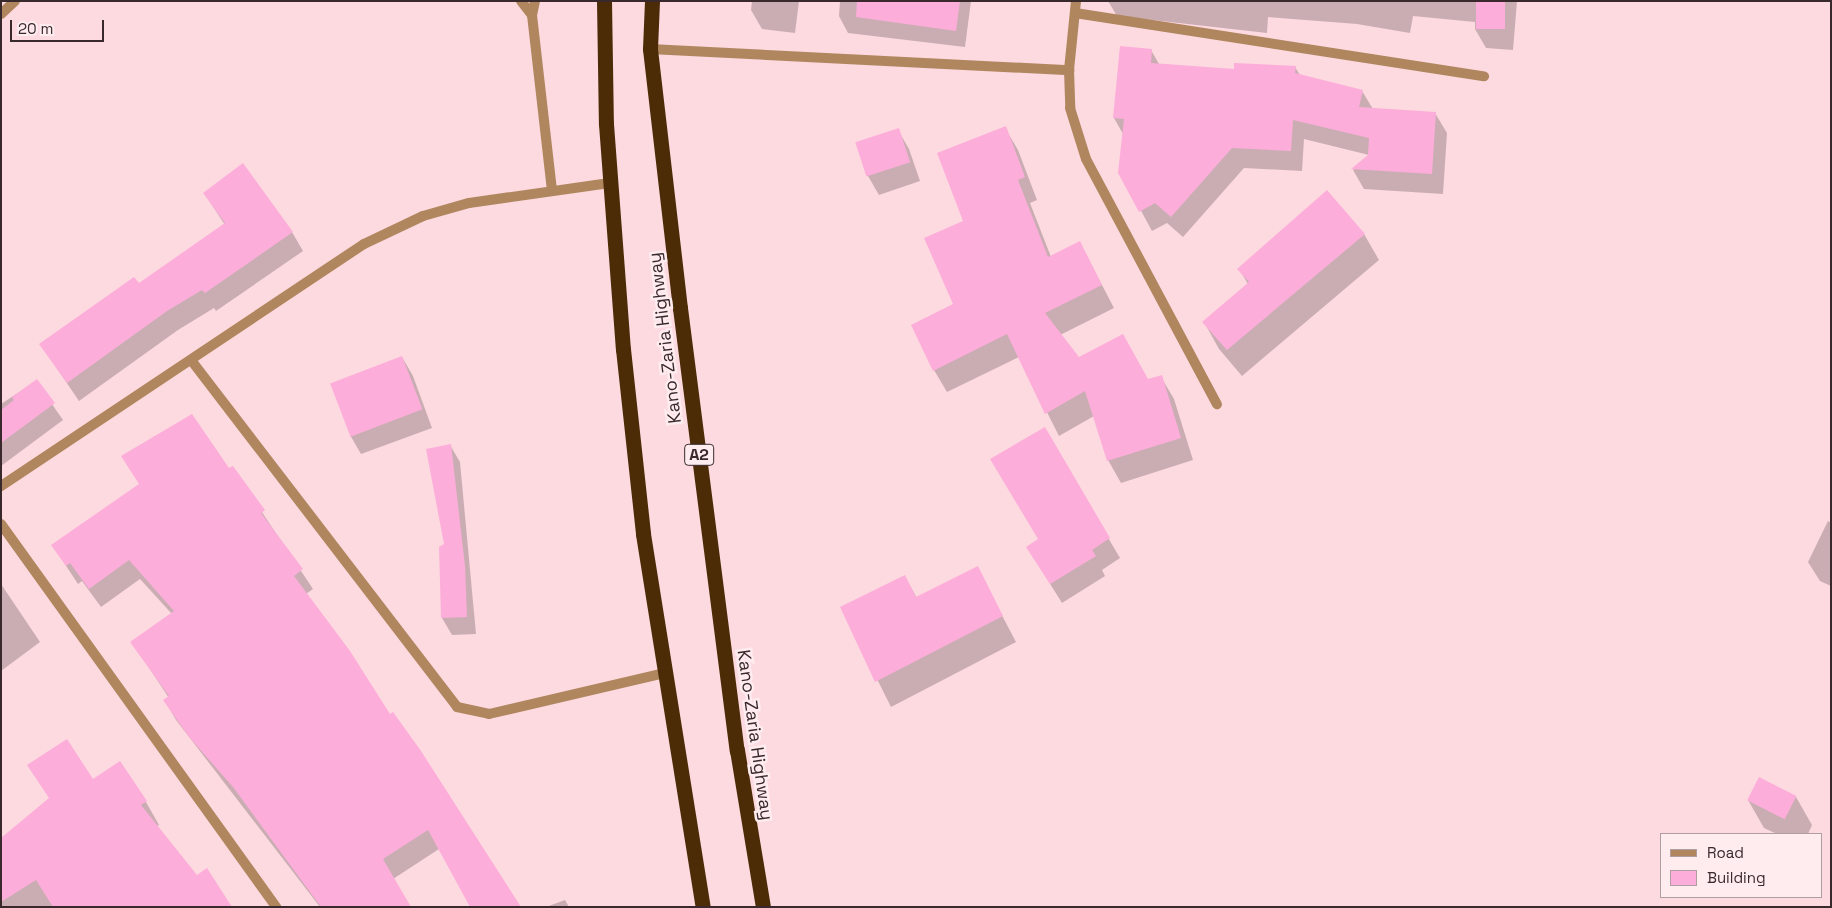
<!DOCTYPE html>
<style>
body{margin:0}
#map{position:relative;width:1832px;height:908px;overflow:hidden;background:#fdd9e0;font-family:"Space Grotesk",sans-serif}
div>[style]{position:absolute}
.shadow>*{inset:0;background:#0003}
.building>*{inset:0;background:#fdadd9;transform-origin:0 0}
.lane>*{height:10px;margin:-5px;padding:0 5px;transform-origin:5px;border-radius:5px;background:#b0865e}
.street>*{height:10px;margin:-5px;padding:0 5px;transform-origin:5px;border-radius:5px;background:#b0865e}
.highway>*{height:15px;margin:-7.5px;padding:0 7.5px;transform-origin:7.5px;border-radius:7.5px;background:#4c2c07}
span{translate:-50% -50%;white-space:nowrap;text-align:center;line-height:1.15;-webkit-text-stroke:5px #feecef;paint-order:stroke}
.shield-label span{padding:1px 4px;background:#feecef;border:1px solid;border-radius:4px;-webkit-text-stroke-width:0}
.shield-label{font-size:16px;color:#39292c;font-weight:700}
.street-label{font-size:18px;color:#39292c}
.frame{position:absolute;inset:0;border:2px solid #39292c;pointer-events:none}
.legend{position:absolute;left:1660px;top:833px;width:162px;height:65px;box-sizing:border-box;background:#feecef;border:1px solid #af9ea1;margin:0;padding:6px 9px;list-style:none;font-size:15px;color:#39292c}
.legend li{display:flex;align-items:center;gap:10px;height:25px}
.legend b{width:25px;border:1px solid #af9ea1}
.scale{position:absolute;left:10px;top:20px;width:94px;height:22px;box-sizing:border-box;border:2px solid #39292c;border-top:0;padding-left:6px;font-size:15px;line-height:18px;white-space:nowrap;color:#39292c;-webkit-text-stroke:4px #feecef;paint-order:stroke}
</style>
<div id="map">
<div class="shadow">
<div style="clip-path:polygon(752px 1px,799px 1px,795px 33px,762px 29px,751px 10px)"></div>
<div style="clip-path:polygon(840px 1px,971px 1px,965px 47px,848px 33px,839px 16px)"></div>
<div style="clip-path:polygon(1108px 1px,1517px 1px,1513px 50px,1486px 48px,1475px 29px,1475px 22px,1413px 16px,1410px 33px,1357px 24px,1268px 17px,1267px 33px,1117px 16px)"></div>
<div style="clip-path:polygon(1151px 50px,1159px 64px,1235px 70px,1295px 67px,1300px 75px,1362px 91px,1373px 109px,1435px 113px,1447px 133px,1443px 194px,1364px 189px,1353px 170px,1369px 155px,1304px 139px,1302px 171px,1244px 168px,1183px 237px,1167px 223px,1152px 231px,1120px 172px,1123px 134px,1114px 118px)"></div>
<div style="clip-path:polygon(1005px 128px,1018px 150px,1037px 200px,1030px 203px,1051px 257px,1080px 243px,1114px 308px,1060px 335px,1079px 359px,1148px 381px,1161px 377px,1174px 399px,1193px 460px,1121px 483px,1108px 460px,1094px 416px,1059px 436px,1019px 357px,947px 392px,934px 370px,955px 305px,964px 222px)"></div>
<div style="clip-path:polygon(898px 130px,909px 149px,920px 181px,879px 195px,868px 176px,858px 144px)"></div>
<div style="clip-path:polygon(204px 193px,292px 232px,303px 251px,216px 311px,214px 308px,178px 330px,79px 401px,41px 345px,139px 285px,225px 225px)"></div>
<div style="clip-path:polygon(1364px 234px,1379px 260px,1242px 376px,1219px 349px,1204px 322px,1248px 284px,1239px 269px)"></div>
<div style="clip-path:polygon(402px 357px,413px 376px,432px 428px,361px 454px,350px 435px)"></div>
<div style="clip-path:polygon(36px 381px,63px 420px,1px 466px,1px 404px)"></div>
<div style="clip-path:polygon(1044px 429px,1120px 558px,1102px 570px,1105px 576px,1062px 603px,1039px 566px)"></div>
<div style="clip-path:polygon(450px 445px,460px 462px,476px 634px,452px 635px,442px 618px)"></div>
<div style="clip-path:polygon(232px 467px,313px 589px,306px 594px,439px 849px,393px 879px,410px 907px,320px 907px,176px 720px,165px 701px,169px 698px,132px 642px,172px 614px,140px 579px,101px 607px,82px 581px,78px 584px,53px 546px)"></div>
<div style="clip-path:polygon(1828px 521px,1831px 523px,1831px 586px,1820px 581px,1808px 562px)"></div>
<div style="clip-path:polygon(977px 568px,1016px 642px,891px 707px,841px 607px,905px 577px,917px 598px)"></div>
<div style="clip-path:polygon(1px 584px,40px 642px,1px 671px)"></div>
<div style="clip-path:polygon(29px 765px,92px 780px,146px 802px,159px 825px,157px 826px,196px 877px,231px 907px,1px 907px,1px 840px,50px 799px)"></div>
<div style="clip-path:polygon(1796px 797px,1812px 825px,1808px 834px,1777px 834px,1764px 828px,1748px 800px)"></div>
<div style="clip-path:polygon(565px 900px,569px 907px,546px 907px)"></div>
</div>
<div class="building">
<div style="clip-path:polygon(857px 1px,960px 1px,956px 31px,856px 17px)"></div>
<div style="left:1476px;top:1px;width:29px;height:28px"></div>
<div style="clip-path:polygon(1120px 46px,1152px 49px,1151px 63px,1234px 69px,1234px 63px,1296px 66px,1295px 73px,1363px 90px,1359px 107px,1436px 112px,1432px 174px,1351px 169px,1368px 155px,1369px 138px,1293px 120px,1291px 151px,1232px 148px,1171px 217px,1155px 203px,1139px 212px,1118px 173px,1124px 119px,1113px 118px)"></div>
<div style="clip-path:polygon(1006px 126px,1025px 177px,1018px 180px,1048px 257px,1080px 241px,1102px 285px,1045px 313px,1079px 357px,1123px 334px,1148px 379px,1162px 375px,1181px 438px,1107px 461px,1085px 391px,1045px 414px,1007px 334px,933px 371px,911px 325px,953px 304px,924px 238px,963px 221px,937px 153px)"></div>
<div style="left:899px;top:128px;width:36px;height:46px;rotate:72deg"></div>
<div style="clip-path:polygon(243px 163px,293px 232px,205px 293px,202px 290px,167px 311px,67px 383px,39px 344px,134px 277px,139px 283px,225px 223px,203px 193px)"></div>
<div style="clip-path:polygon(1327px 190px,1365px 234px,1227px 350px,1202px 322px,1249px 282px,1237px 269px)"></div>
<div style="left:402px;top:356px;width:57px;height:77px;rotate:69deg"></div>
<div style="clip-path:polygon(37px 379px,55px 403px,1px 443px,1px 410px,14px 400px,12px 397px)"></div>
<div style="clip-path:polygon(192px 414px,229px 468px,233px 466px,265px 510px,261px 513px,303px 569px,294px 576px,350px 651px,390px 714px,393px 712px,421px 751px,521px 907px,470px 907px,428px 830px,383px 859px,411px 907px,321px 907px,233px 787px,189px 737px,163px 700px,169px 696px,130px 642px,174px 611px,129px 560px,89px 589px,70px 563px,66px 566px,51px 545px,139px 484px,121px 456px)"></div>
<div style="clip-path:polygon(1045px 427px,1110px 538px,1092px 550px,1096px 556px,1050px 584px,1026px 547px,1038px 539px,990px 459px)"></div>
<div style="clip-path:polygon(451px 444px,465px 566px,467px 617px,441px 618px,439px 547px,444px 544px,426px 449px)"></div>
<div style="clip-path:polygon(978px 566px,1003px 616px,875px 682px,840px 607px,905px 575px,916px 597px)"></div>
<div style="clip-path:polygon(67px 739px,93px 779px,120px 761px,147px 801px,141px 805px,197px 875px,207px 868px,232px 907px,53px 907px,36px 880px,1px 902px,1px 838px,49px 798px,27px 765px)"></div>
<div style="left:1759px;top:777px;width:42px;height:26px;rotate:27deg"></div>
</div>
<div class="lane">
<div style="left:521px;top:1px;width:18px;rotate:52deg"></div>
<div style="left:535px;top:1px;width:14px;rotate:102deg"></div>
<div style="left:532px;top:15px;width:177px;rotate:83.5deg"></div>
</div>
<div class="street">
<div style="left:1076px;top:1px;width:69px;rotate:95.8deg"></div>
<div style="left:1069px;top:70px;width:38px;rotate:88deg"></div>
<div style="left:1070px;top:108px;width:53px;rotate:72.6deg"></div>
<div style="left:1086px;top:159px;width:278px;rotate:61.9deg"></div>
<div style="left:1075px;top:13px;width:414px;rotate:8.8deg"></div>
<div style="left:1px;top:14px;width:19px;rotate:-43deg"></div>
<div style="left:650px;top:49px;width:420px;rotate:2.9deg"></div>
<div style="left:191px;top:360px;width:437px;rotate:52.5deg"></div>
<div style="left:457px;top:707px;width:33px;rotate:12deg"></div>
<div style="left:489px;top:714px;width:181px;rotate:-13.1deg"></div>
<div style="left:1px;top:486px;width:436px;rotate:-33.7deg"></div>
<div style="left:364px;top:244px;width:65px;rotate:-25.4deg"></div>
<div style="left:423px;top:216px;width:48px;rotate:-15.8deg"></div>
<div style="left:469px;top:203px;width:142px;rotate:-8.1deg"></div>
<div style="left:1px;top:524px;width:472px;rotate:54.3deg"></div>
</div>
<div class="highway">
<div style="left:604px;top:1px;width:123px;rotate:89.1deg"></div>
<div style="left:606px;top:124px;width:226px;rotate:85.7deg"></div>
<div style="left:623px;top:349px;width:186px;rotate:83.8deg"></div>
<div style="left:643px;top:534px;width:378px;rotate:80.9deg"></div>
<div style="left:652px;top:1px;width:48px;rotate:92.4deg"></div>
<div style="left:650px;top:49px;width:261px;rotate:83.4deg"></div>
<div style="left:680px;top:308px;width:446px;rotate:82.7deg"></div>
<div style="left:737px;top:750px;width:159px;rotate:80.6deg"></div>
</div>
<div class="shield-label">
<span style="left:699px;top:455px">A2</span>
</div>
<div class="street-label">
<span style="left:665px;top:338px;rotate:-97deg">Kano-Zaria Highway</span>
<span style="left:755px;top:735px;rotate:82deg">Kano-Zaria Highway</span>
</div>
<div class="frame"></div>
<ul class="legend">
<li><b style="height:6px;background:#b0865e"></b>Road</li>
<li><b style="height:14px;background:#fdadd9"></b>Building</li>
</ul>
<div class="scale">20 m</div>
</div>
